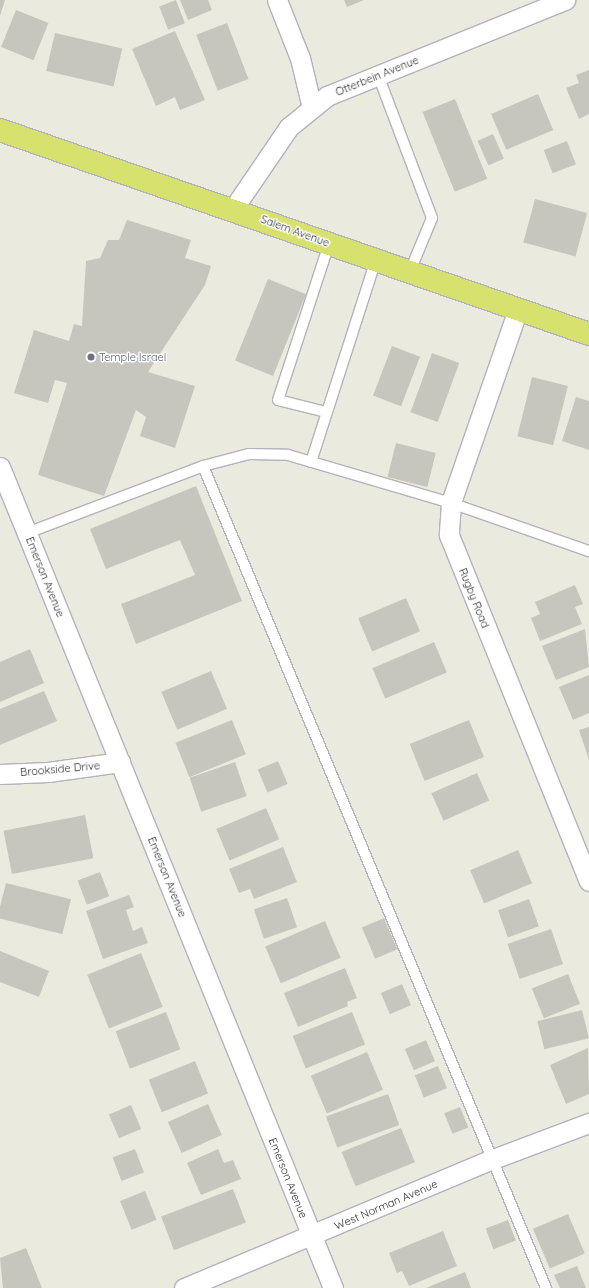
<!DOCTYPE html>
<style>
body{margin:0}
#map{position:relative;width:589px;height:1288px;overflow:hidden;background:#ebeadf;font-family:Quicksand,sans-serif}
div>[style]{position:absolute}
.building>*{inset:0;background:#c7c6be;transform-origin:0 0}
.roads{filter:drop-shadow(1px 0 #b4b2bd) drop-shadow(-1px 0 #b4b2bd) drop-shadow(0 1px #b4b2bd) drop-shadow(0 -1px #b4b2bd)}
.lane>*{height:10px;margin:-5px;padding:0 5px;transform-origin:5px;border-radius:5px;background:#fff}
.street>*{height:19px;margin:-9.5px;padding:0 9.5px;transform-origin:9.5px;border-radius:9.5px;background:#fff}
.primary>*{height:22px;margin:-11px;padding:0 11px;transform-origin:11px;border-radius:11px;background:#d6e16e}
.dots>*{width:11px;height:11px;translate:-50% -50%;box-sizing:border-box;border:2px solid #fff;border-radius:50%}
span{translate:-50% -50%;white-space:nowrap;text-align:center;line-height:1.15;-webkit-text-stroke:3px #fff;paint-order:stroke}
.street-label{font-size:11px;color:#2b2b2b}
.worship-label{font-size:11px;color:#5b616d}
.left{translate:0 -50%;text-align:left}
</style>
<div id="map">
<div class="building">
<div style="clip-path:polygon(0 0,5px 0,0 16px)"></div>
<div style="left:176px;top:0;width:25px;height:18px;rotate:69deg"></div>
<div style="clip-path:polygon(180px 0,208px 0,212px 10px,188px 20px)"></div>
<div style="clip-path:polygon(344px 0,364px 0,347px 7px)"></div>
<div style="left:16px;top:10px;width:35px;height:40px;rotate:22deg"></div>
<div style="left:227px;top:23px;width:60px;height:33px;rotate:69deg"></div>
<div style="clip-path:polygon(175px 31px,205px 100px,180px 110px,175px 97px,156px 106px,132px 49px)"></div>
<div style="left:55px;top:33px;width:69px;height:39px;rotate:13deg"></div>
<div style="clip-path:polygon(589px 70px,589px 114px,579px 119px,566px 88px,579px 83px,576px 75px)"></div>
<div style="left:538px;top:94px;width:39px;height:51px;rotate:67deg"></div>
<div style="left:455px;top:99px;width:86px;height:35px;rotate:68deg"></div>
<div style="left:493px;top:134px;width:27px;height:17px;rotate:66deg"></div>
<div style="left:567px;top:141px;width:25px;height:25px;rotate:69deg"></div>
<div style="left:535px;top:199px;width:54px;height:45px;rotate:15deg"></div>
<div style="clip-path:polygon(127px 220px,191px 240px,185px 258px,211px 266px,205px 285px,148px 372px,195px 386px,175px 448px,140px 436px,146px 417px,136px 410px,104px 496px,38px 475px,67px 383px,55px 380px,48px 403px,14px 393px,34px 330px,69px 341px,74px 324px,82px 326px,86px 261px,100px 258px,108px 240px,119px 240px)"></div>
<div style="left:268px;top:279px;width:41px;height:88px;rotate:22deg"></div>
<div style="left:392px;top:346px;width:30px;height:53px;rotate:21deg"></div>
<div style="left:432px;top:353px;width:29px;height:63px;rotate:20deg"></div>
<div style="left:532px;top:377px;width:37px;height:61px;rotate:14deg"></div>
<div style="clip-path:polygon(576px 397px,589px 401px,589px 450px,562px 441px)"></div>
<div style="left:396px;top:443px;width:41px;height:35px;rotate:14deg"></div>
<div style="clip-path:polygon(196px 486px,242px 601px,136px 644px,121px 604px,195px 575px,180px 540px,106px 569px,90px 529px)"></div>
<div style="clip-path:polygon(575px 585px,583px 604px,575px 607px,582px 624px,540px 641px,531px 618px,540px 614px,535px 602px)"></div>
<div style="left:406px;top:598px;width:36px;height:52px;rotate:67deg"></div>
<div style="clip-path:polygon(585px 629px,589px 667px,556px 680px,542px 646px)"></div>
<div style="left:434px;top:642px;width:33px;height:67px;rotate:67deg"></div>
<div style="clip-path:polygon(30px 649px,44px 683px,0 702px,0 662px)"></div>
<div style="left:211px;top:671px;width:41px;height:54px;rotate:67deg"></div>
<div style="clip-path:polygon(589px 675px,589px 713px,573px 720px,559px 687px)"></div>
<div style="clip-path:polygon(44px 691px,57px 721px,0 745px,0 709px)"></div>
<div style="left:232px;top:720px;width:37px;height:61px;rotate:68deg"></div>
<div style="left:469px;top:720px;width:40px;height:64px;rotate:68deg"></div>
<div style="clip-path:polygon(589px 727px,589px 760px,579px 730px)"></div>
<div style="left:278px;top:761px;width:25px;height:22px;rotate:67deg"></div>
<div style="left:235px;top:762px;width:36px;height:48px;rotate:71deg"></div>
<div style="left:477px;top:773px;width:30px;height:50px;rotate:66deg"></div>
<div style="left:266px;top:808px;width:34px;height:54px;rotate:67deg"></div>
<div style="left:85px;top:815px;width:44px;height:83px;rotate:79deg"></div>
<div style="clip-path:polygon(283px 847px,297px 882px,254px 899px,250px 889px,239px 893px,229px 869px)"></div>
<div style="left:518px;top:850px;width:36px;height:52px;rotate:67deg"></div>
<div style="left:100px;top:872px;width:26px;height:24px;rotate:69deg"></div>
<div style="left:6px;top:883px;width:67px;height:36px;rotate:14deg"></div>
<div style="clip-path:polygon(129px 895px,134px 907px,126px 910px,133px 931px,142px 927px,148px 943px,103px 959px,86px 911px)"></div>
<div style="left:287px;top:898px;width:31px;height:35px;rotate:71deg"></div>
<div style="left:529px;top:899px;width:29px;height:33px;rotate:70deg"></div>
<div style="left:384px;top:918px;width:34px;height:24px;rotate:67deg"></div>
<div style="left:325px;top:921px;width:40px;height:65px;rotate:67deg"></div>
<div style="left:551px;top:929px;width:37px;height:46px;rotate:71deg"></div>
<div style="clip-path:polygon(0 951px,49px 971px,39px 997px,0 982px)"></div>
<div style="left:141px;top:953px;width:58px;height:58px;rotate:68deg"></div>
<div style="clip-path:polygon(345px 968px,357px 998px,347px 1002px,348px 1006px,298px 1027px,284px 993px)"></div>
<div style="left:568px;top:974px;width:32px;height:39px;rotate:68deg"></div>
<div style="left:402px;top:984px;width:23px;height:23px;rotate:67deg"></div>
<div style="left:582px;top:1010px;width:29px;height:46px;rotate:76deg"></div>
<div style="left:166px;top:1012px;width:40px;height:54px;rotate:69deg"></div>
<div style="left:352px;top:1012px;width:35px;height:64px;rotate:68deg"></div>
<div style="left:426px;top:1040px;width:23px;height:23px;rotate:67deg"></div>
<div style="clip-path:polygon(588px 1048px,589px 1094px,566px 1104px,550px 1065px)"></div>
<div style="left:367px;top:1052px;width:41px;height:61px;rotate:67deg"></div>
<div style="left:195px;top:1061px;width:35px;height:50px;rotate:68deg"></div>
<div style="left:438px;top:1066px;width:24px;height:25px;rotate:68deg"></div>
<div style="left:388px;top:1094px;width:33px;height:66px;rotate:70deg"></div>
<div style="left:208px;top:1104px;width:34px;height:44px;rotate:66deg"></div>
<div style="left:131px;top:1105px;width:26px;height:24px;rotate:67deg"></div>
<div style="left:460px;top:1107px;width:22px;height:17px;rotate:68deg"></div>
<div style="left:401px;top:1128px;width:37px;height:64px;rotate:68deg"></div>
<div style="left:135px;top:1149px;width:25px;height:24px;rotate:69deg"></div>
<div style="clip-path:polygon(218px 1149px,224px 1163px,233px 1160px,241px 1179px,201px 1195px,187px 1163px)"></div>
<div style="left:233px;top:1189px;width:36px;height:77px;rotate:69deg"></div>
<div style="left:145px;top:1191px;width:31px;height:27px;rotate:68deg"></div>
<div style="left:568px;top:1214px;width:43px;height:38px;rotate:67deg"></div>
<div style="left:508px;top:1220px;width:22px;height:24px;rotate:69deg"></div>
<div style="clip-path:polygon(443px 1231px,457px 1266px,409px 1286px,402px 1271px,397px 1273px,389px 1253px)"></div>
<div style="clip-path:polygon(26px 1248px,42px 1288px,3px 1288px,0 1258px)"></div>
<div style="clip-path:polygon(577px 1266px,586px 1288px,560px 1288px,554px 1275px)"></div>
<div style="clip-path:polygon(465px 1272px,471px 1288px,426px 1288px)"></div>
</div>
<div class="roads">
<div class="lane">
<div style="left:378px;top:75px;width:153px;rotate:69.3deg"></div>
<div style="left:432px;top:218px;width:57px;rotate:112.5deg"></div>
<div style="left:326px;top:412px;width:49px;rotate:-166deg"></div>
<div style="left:278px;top:400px;width:164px;rotate:-71.9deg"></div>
<div style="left:311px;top:462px;width:213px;rotate:-72.2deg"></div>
<div style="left:203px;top:466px;width:891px;rotate:67.35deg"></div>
<div style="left:27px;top:533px;width:188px;rotate:-20.8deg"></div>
<div style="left:203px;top:466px;width:48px;rotate:-14.6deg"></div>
<div style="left:249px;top:454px;width:39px;rotate:1deg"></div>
<div style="left:288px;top:455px;width:170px;rotate:16.4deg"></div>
<div style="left:451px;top:503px;width:146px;rotate:19.2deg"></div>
</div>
<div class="street">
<div style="left:277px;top:0;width:62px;rotate:68.4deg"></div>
<div style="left:300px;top:58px;width:51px;rotate:76.5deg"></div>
<div style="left:233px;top:209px;width:99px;rotate:-55.7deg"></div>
<div style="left:289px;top:127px;width:49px;rotate:-39.2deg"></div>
<div style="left:327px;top:96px;width:257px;rotate:-22deg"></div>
<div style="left:518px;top:309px;width:205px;rotate:109.1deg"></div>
<div style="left:451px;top:503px;width:32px;rotate:94deg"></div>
<div style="left:449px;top:535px;width:373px;rotate:68deg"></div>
<div style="left:0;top:467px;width:886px;rotate:67.92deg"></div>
<div style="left:0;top:774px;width:48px;rotate:-2.4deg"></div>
<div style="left:48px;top:772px;width:73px;rotate:-7.9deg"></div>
<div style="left:184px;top:1288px;width:335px;rotate:-22.7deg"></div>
<div style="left:493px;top:1159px;width:103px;rotate:-20.6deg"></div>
</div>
<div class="primary">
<div style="left:0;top:130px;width:623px;rotate:19.1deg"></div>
</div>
</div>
<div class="dots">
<div style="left:91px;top:357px;background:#6b7280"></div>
</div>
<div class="street-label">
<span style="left:377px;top:76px;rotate:-22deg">Otterbein Avenue</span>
<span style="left:295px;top:231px;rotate:20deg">Salem Avenue</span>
<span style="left:45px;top:577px;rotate:68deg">Emerson Avenue</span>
<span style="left:474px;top:598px;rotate:68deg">Rugby Road</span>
<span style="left:60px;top:769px;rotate:-5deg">Brookside Drive</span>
<span style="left:167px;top:877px;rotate:68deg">Emerson Avenue</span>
<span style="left:288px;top:1178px;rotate:68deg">Emerson Avenue</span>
<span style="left:386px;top:1205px;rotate:-23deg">West Norman Avenue</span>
</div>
<div class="worship-label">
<span class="left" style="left:99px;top:357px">Temple Israel</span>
</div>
</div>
